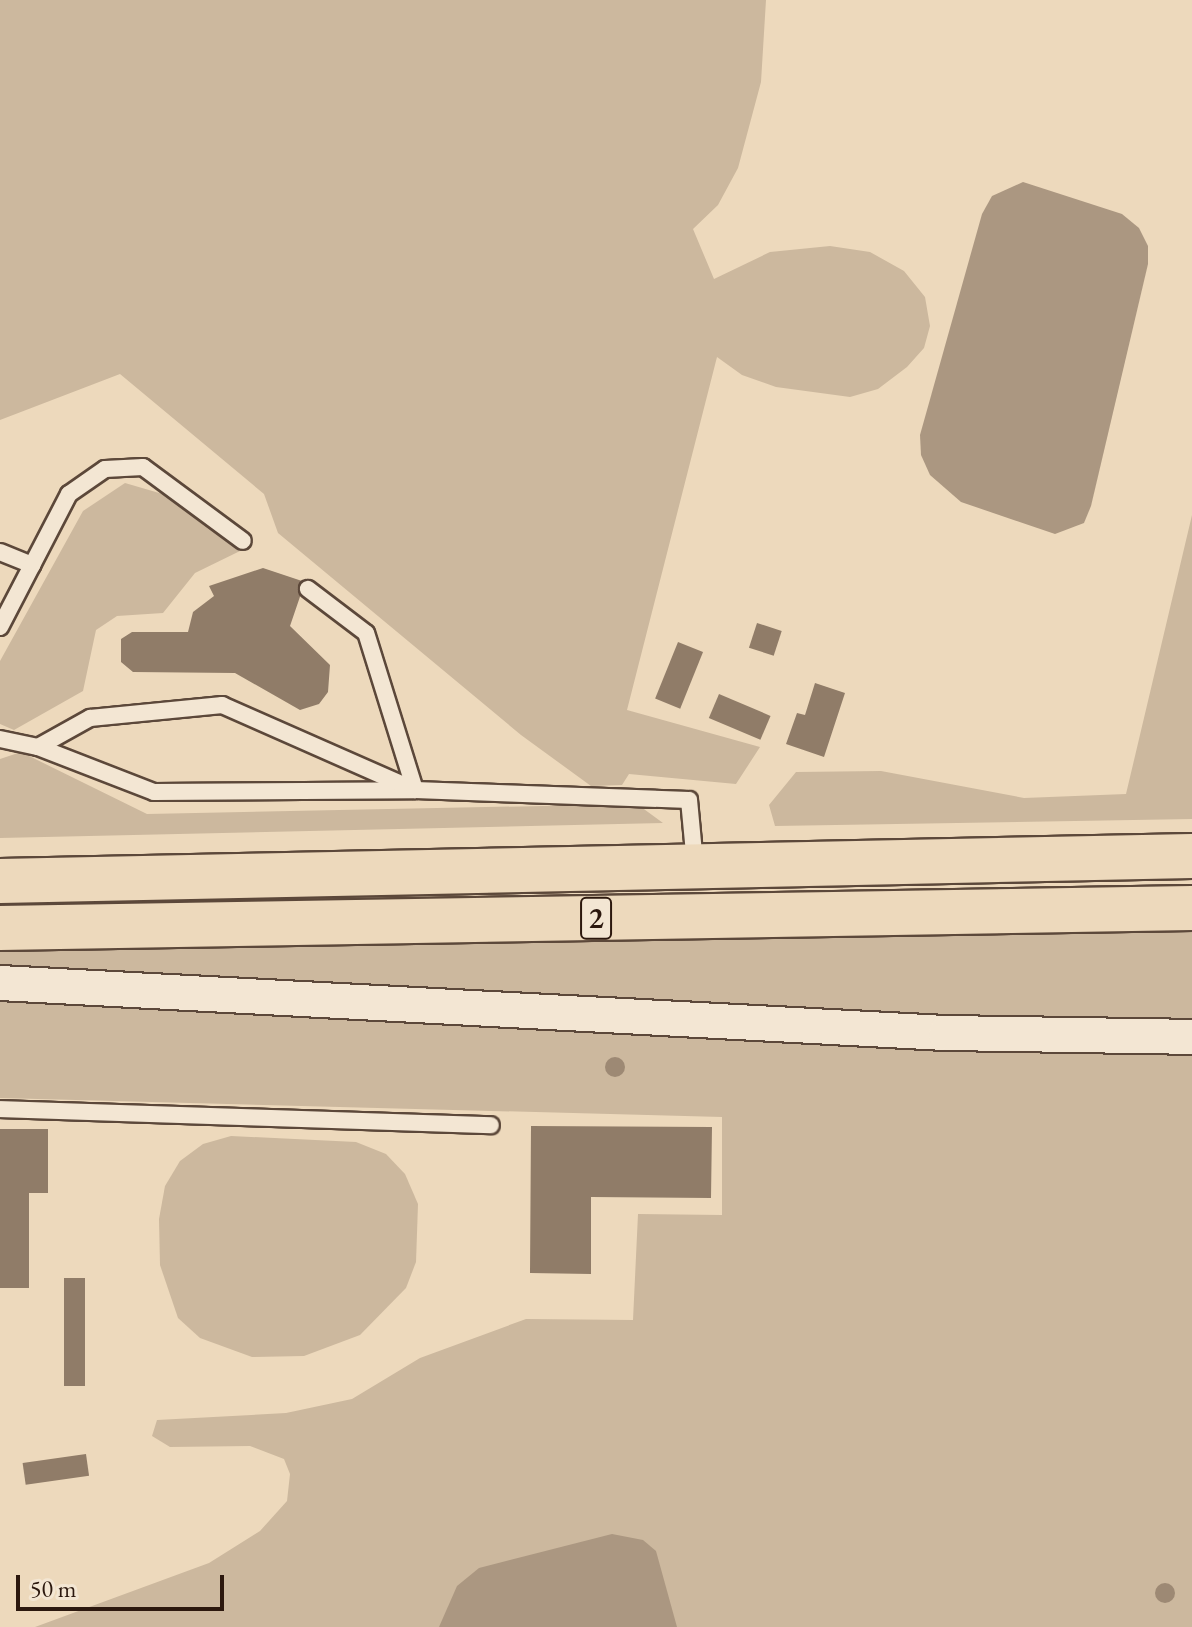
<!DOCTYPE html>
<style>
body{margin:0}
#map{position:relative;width:1192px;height:1627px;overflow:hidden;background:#edd9bc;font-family:"EB Garamond",serif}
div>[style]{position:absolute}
.green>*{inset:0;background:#ccb89e}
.water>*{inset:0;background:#ab9781}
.building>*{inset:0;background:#907c68;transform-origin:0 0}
.roads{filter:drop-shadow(2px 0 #5c483a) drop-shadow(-2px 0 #5c483a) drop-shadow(0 2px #5c483a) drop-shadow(0 -2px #5c483a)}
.service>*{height:16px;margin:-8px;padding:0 8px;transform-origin:8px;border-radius:8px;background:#f3e6d3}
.minor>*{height:34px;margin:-17px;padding:0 17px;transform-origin:17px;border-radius:17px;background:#f3e6d3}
.trunk>*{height:44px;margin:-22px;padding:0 22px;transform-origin:22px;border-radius:22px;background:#edd9bc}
.trees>*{width:20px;height:20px;margin:-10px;border-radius:50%;background:#9d8974}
span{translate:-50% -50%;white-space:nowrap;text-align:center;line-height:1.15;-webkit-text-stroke:6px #f3e6d3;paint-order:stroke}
.shield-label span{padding:2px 6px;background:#f3e6d3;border:2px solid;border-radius:6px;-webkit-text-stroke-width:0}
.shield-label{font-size:30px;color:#2c180e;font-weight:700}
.scale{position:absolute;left:16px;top:1575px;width:208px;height:36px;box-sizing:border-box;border:4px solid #2c180e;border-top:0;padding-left:10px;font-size:24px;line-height:28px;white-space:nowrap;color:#2c180e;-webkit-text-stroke:6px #f3e6d3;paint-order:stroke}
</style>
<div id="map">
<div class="green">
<div style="clip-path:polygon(0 0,766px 0,761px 82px,738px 168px,718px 205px,693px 229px,714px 279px,770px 252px,830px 246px,870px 252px,904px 271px,925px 297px,930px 326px,924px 348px,907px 367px,878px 389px,850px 397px,776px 387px,742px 375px,717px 357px,627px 710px,760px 747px,736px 784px,629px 774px,622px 785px,591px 786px,521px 735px,278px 533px,264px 494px,120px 374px,0 420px)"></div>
<div style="clip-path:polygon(125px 483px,166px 495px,240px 551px,195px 573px,163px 613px,117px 616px,96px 630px,83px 691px,14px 730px,0 724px,0 661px,83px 511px)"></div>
<div style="clip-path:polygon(1192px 515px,1192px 819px,775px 826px,769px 805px,796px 772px,881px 771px,1024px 798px,1126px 794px)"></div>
<div style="clip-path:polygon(21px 752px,147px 814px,637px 804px,663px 823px,0 838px,0 759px)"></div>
<div style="clip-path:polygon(1192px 920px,1192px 1022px,954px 1020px,0 966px,0 944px)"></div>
<div style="clip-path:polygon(16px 999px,1192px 1053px,1192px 1627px,35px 1627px,209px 1563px,260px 1531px,287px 1501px,290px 1474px,284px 1459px,250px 1446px,170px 1447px,152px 1436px,157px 1420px,286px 1413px,352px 1399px,420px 1358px,526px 1319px,633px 1320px,638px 1214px,722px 1215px,722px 1117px,0 1098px,0 1001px)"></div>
<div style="clip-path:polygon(231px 1136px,356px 1142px,386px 1154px,405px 1174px,418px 1204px,416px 1262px,406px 1288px,360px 1335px,304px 1356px,252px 1357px,200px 1338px,178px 1318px,160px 1265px,159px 1219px,165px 1186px,180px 1161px,203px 1144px)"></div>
</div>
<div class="water">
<div style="clip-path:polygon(1023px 182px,1122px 214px,1139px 228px,1148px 246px,1148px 264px,1091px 506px,1084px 523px,1055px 534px,961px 502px,930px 475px,921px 455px,920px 435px,982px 214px,992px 196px)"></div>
<div style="clip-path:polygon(612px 1534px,643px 1540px,656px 1551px,677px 1627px,439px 1627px,457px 1586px,479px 1568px)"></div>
</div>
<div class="building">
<div style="clip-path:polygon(263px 568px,305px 582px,290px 626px,330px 665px,328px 692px,319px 704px,300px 710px,235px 673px,133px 672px,121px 662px,121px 639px,132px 632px,188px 632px,193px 612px,214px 596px,209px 586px)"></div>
<div style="left:757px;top:623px;width:26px;height:26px;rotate:18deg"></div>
<div style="left:678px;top:642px;width:27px;height:61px;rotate:22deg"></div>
<div style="clip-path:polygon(815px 683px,845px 693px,824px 757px,786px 744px,797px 713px,805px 715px)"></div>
<div style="left:719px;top:694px;width:56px;height:26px;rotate:23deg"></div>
<div style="clip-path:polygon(531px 1126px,712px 1127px,711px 1198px,591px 1197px,591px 1274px,530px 1273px)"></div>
<div style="clip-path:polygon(0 1129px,48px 1129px,48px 1193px,29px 1193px,29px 1288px,0 1288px)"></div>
<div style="left:64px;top:1278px;width:21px;height:108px"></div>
<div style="left:86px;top:1454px;width:22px;height:64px;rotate:82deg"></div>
</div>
<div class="roads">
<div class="service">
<div style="left:0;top:552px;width:35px;rotate:22deg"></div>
<div style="left:0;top:627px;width:150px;rotate:-62.6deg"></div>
<div style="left:69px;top:494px;width:44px;rotate:-34.8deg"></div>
<div style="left:105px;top:469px;width:38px;rotate:-3deg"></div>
<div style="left:143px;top:467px;width:124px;rotate:36.5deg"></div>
<div style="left:0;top:739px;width:39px;rotate:12deg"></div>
<div style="left:38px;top:747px;width:124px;rotate:21.2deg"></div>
<div style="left:154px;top:792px;width:261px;rotate:-0.4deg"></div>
<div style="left:415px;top:790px;width:274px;rotate:2.1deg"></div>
<div style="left:689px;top:800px;width:64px;rotate:84.6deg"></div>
<div style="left:38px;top:747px;width:60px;rotate:-29.1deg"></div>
<div style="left:90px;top:718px;width:133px;rotate:-5.6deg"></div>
<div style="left:222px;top:705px;width:211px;rotate:23.8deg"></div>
<div style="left:415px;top:790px;width:164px;rotate:-107.3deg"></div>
<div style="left:366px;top:633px;width:73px;rotate:-142.8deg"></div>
<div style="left:0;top:1109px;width:491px;rotate:1.9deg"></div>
</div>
<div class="minor">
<div style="left:0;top:983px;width:947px;rotate:3.03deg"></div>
<div style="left:946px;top:1033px;width:246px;rotate:0.9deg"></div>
</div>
<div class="trunk">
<div style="left:0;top:881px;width:1192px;rotate:-1.2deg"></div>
<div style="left:0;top:928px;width:1192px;rotate:-0.96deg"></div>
</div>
</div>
<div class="trees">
<div style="left:615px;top:1067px"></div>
<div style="left:1165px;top:1593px"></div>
</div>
<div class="shield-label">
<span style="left:596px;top:918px">2</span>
</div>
<div class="scale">50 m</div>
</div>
